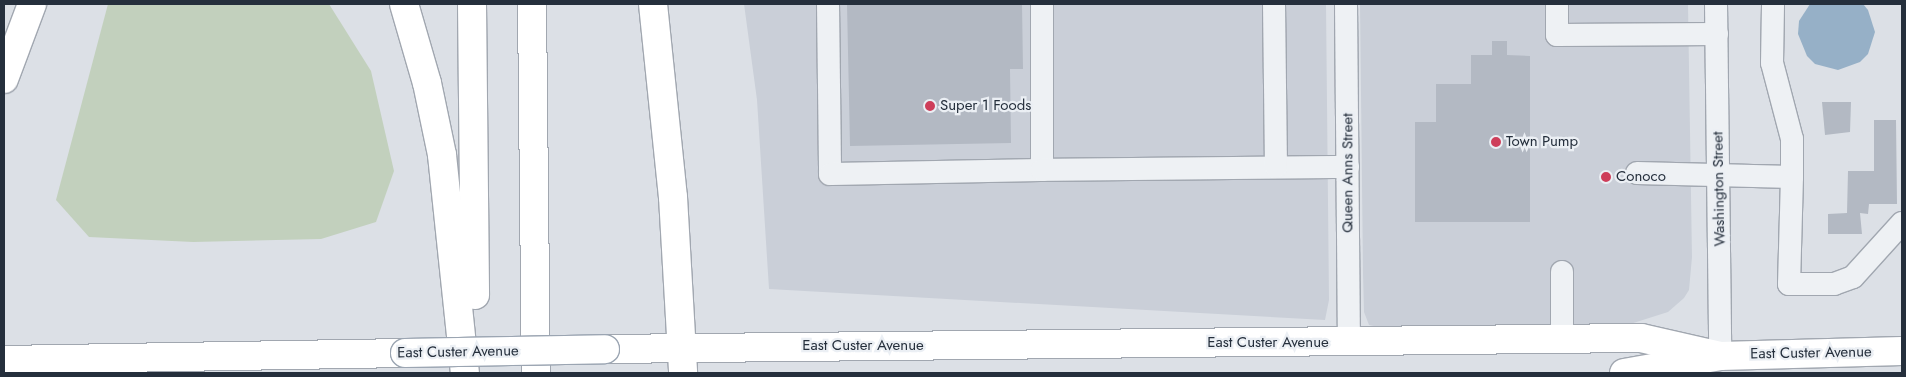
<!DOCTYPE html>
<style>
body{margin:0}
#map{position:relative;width:1906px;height:377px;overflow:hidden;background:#dce0e6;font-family:Jost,sans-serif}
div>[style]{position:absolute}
.built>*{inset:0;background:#cacfd8}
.green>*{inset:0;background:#c2d0bd}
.water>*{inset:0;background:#96b0c7}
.building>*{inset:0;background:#b3b9c3}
.roads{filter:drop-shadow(1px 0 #a1a7b0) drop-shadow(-1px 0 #a1a7b0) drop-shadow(0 1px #a1a7b0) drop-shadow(0 -1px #a1a7b0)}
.minor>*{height:22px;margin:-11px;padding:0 11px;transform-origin:11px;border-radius:11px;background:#eef1f4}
.major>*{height:28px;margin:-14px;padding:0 14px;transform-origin:14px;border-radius:14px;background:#fff}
.highway>*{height:28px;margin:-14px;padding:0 14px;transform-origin:14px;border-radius:14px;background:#fff}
.bridges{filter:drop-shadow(1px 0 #9ba5b2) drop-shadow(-1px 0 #9ba5b2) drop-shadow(0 1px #9ba5b2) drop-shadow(0 -1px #9ba5b2)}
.major-bridge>*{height:28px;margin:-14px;padding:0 14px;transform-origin:14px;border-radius:14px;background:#fff}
.dots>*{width:14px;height:14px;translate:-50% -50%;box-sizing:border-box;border:2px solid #ebeff4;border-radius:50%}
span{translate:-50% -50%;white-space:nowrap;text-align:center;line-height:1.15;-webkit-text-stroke:4.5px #ebeff4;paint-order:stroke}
.poi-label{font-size:15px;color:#252f3c}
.left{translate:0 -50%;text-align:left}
.street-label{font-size:15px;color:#252f3c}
.frame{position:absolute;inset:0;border:5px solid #252f3c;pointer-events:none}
</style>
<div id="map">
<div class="built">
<div style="clip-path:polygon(744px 4px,1326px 4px,1329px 300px,1325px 320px,769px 289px,757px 100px)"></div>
<div style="clip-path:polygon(1360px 4px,1688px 4px,1692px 257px,1689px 290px,1684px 298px,1668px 312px,1627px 325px,1388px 329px,1369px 325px,1364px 312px,1363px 274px)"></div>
</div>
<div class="green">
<div style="clip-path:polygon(108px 4px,329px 4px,371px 71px,394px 171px,376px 222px,321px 239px,193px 242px,89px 237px,56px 200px)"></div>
</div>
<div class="water">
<div style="clip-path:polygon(1810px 4px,1863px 4px,1868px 10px,1875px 32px,1868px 54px,1860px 62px,1838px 70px,1815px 64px,1807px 56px,1798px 34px,1799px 21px)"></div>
</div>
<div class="building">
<div style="clip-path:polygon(847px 4px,1022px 4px,1023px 69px,1010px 69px,1011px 143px,850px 146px)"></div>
<div style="clip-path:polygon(1492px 41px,1507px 41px,1507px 55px,1530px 56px,1530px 222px,1415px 222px,1415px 122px,1436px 122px,1436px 84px,1471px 84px,1471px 55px,1492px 55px)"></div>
<div style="clip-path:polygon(1822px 102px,1851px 102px,1850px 132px,1825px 135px)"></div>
<div style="clip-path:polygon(1874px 120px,1896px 120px,1897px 204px,1869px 204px,1868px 214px,1860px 213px,1862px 234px,1828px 234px,1828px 214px,1847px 213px,1848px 171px,1874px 171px)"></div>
</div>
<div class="roads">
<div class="minor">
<div style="left:828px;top:4px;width:170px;rotate:89.3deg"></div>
<div style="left:830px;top:174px;width:212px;rotate:-1.1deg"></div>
<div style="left:1042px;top:4px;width:166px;rotate:90deg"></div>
<div style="left:1042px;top:170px;width:306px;rotate:-0.6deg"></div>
<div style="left:1274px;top:4px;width:163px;rotate:89.3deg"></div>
<div style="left:1346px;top:4px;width:338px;rotate:89.5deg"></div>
<div style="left:1557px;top:4px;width:31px;rotate:90deg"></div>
<div style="left:1557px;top:35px;width:160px;rotate:-0.4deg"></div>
<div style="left:1716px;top:4px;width:352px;rotate:89.3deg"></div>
<div style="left:1637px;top:173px;width:155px;rotate:1.5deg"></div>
<div style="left:1792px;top:177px;width:38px;rotate:-90deg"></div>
<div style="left:1792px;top:139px;width:79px;rotate:-104.7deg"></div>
<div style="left:1772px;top:63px;width:59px;rotate:-89deg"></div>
<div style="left:1792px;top:177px;width:107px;rotate:91.6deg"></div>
<div style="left:1789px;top:284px;width:45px"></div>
<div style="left:1834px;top:284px;width:20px;rotate:-20deg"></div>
<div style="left:1853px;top:277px;width:73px;rotate:-47.8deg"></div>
<div style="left:1562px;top:339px;width:67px;rotate:-90deg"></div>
</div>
<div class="major">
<div style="left:605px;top:349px;width:1036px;rotate:-0.61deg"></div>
<div style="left:1641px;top:338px;width:81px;rotate:12.8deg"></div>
<div style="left:4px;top:360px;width:401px;rotate:-1deg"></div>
<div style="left:1624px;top:373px;width:97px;rotate:-10deg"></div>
<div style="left:1720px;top:356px;width:182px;rotate:-1.6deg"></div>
</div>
<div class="highway">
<div style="left:404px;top:4px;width:82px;rotate:73.8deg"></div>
<div style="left:427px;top:83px;width:74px;rotate:78.2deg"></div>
<div style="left:442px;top:155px;width:219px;rotate:84deg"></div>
<div style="left:472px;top:4px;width:291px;rotate:89.4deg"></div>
<div style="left:532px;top:4px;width:369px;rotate:89.4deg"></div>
<div style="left:653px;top:4px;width:194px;rotate:84.1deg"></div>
<div style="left:673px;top:197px;width:176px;rotate:86.7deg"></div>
<div style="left:4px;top:79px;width:80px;rotate:-69.5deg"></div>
</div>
</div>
<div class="bridges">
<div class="major-bridge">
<div style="left:405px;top:353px;width:200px;rotate:-1.1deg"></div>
</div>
</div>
<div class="dots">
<div style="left:930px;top:106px;background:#ce3e5a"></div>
<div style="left:1496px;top:142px;background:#ce3e5a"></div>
<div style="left:1606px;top:177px;background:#ce3e5a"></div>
</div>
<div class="poi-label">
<span class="left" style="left:940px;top:106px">Super 1 Foods</span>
<span class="left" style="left:1506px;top:142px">Town Pump</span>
<span class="left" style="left:1616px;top:177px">Conoco</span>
</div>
<div class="street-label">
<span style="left:1348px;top:173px;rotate:-90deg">Queen Anns Street</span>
<span style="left:1719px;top:189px;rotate:-91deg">Washington Street</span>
<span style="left:1268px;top:343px">East Custer Avenue</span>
<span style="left:863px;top:346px">East Custer Avenue</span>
<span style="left:458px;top:352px;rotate:-1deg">East Custer Avenue</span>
<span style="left:1811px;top:353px;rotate:-1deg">East Custer Avenue</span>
</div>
<div class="frame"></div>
</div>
